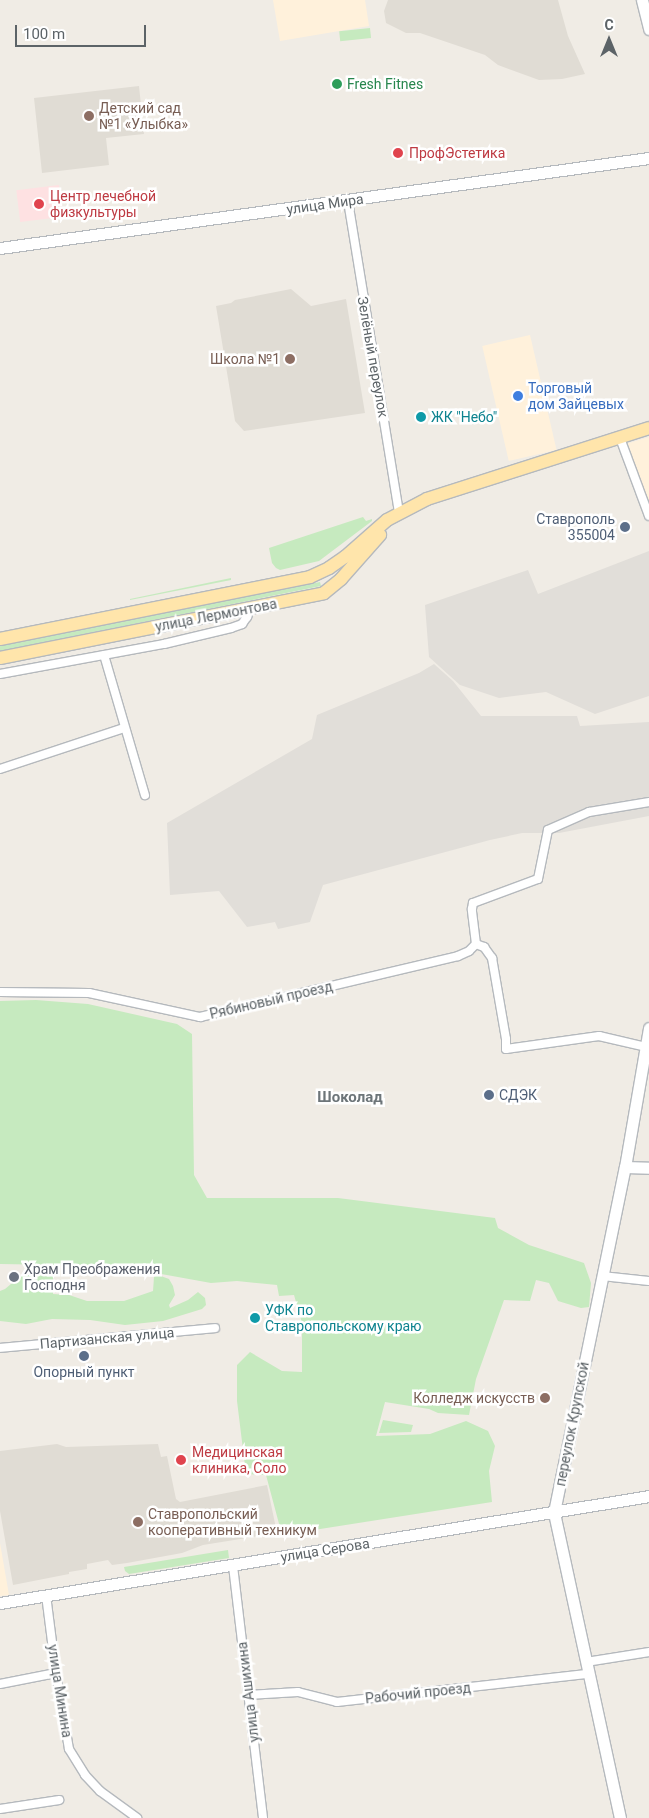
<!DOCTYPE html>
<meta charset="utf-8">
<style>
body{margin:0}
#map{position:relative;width:649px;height:1818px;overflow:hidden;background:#f0ece5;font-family:Roboto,sans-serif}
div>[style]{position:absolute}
.commercial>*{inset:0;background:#fff1db;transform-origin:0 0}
.industrial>*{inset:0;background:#e1ded9}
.education>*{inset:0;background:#e0dcd4}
.medical>*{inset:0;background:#fee1e2;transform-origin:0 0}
.green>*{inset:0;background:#c6eabf;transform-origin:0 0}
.roads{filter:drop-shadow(1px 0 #b5b9bd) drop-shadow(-1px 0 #b5b9bd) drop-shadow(0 1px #b5b9bd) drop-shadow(0 -1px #b5b9bd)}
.street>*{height:8px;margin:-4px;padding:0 4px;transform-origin:4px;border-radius:4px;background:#fff}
.secondary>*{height:11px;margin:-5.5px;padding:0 5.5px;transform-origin:5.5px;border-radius:5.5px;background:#fff}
.primary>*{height:12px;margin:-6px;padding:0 6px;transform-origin:6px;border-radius:6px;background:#ffe5ab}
.dots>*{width:14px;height:14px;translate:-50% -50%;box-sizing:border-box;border:2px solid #fff;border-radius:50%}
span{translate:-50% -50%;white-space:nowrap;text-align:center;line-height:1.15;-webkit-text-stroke:5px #fff;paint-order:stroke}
.leisure-label{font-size:14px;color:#27864d}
.left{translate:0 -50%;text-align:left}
.education-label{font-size:14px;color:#785e54}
.right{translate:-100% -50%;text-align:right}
.health-label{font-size:14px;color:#be3a42}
.street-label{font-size:14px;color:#5c6367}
.shop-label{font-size:14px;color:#366cbe}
.culture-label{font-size:14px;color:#0d838f}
.service-label{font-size:14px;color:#4e5e75}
.worship-label{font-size:14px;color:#5b616d}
.neighbourhood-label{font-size:15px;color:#6d7579;font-weight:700}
.north{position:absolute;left:584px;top:15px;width:50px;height:50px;-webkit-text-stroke:4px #fff;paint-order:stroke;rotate:0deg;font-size:14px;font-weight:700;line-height:20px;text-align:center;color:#5c6367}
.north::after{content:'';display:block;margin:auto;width:18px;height:22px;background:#5c6367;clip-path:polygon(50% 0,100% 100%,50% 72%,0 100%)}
.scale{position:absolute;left:15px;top:25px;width:131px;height:22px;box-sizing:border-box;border:2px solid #5c6367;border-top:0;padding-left:6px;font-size:15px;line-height:18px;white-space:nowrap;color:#5c6367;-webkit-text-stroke:4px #fff;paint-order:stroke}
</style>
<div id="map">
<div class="commercial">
<div style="clip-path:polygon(273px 0,365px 0,369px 26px,280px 41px)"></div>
<div style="left:530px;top:335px;width:118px;height:49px;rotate:77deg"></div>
<div style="clip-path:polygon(649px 437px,649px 507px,626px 444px)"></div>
<div style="clip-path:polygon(0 1543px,9px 1595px,0 1596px)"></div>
</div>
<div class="industrial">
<div style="clip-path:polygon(649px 551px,649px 696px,595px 714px,546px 692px,499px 698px,460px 685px,429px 657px,425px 605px,528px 570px,538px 594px)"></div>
<div style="clip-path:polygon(434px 664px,453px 681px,481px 716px,577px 716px,580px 726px,649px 722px,649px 816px,559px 833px,522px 833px,490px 840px,323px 885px,310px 922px,278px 929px,275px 922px,247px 927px,219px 891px,170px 895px,167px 823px,312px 739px,317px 715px,419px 673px)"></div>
</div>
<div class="education">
<div style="clip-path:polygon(388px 0,558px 0,568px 36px,585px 74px,562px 79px,539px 80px,498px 65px,485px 55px,420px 33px,406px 33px,386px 23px,384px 11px)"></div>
<div style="clip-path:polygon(139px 86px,144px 134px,106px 138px,109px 165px,42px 173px,34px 98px)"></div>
<div style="clip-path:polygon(291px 289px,311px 306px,346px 299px,365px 413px,244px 431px,235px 421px,216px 306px,231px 303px,235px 300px)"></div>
<div style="clip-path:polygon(57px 1444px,66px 1447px,158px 1444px,161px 1457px,167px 1456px,176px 1499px,180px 1502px,267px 1485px,277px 1533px,203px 1545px,182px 1553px,127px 1563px,112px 1565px,108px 1560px,87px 1564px,87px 1569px,69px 1572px,69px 1574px,13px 1585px,0 1511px,0 1451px)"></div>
</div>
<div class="medical">
<div style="left:59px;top:185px;width:32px;height:43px;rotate:83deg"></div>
</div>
<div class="green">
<div style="left:370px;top:28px;width:10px;height:31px;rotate:84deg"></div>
<div style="clip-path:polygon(363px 517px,366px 521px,372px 519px,372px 521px,319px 561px,280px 570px,276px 568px,272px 563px,269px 548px)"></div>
<div style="clip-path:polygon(231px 578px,231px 580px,130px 600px,130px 599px)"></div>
<div style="clip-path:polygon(320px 582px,321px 586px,0 651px,0 646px)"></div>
<div style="clip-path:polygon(36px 1000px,88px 1004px,177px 1024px,192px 1034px,194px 1175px,207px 1198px,338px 1198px,495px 1218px,498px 1228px,529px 1245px,584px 1263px,591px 1283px,589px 1307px,581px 1308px,558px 1301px,549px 1283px,536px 1280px,530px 1301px,504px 1300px,476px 1379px,469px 1415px,438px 1413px,429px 1409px,385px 1402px,376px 1436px,430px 1434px,466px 1421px,488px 1431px,495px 1446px,489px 1471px,492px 1502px,282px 1535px,266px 1475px,246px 1474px,237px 1401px,237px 1365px,250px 1352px,282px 1371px,302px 1372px,302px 1323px,294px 1295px,279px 1296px,277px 1285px,237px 1281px,211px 1283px,117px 1266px,0 1264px,0 1001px)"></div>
<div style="clip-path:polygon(53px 1271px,53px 1294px,69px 1295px,87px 1301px,124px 1301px,153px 1291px,154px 1277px,158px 1275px,169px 1279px,173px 1286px,175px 1295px,169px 1305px,170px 1308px,188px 1300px,198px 1292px,205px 1298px,206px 1305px,202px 1309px,163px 1321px,125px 1325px,90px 1320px,52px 1319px,26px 1324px,0 1321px,0 1291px,5px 1289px,24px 1273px)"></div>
<div style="clip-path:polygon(383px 1420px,413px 1425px,411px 1432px,379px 1433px)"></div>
<div style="clip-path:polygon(228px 1550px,229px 1558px,129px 1574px,125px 1571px,124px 1567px)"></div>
</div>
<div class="roads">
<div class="street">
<div style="left:348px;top:201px;width:316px;rotate:80.7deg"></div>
<div style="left:620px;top:438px;width:83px;rotate:69.6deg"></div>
<div style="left:104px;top:655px;width:146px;rotate:73.7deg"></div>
<div style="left:0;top:674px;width:167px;rotate:-10.4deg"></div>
<div style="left:164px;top:644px;width:69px;rotate:-13.4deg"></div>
<div style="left:231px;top:628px;width:12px;rotate:-20deg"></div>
<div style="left:242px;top:624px;width:9px;rotate:-54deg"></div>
<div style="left:247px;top:617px;width:8px;rotate:-76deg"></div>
<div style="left:0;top:769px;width:131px;rotate:-18.3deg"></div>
<div style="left:476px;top:944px;width:9px;rotate:21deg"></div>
<div style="left:484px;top:947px;width:14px;rotate:54deg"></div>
<div style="left:492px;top:958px;width:82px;rotate:80.2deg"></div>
<div style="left:506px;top:1039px;width:10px;rotate:90deg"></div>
<div style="left:506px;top:1049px;width:94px;rotate:-8deg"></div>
<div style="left:599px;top:1036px;width:48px;rotate:13.2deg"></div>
<div style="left:0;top:992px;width:89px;rotate:0.6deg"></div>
<div style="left:89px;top:993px;width:114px;rotate:12.2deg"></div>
<div style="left:200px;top:1017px;width:265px;rotate:-13.3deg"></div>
<div style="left:458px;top:956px;width:12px;rotate:-24deg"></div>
<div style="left:469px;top:951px;width:10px;rotate:-45deg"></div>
<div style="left:476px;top:944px;width:35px;rotate:-97deg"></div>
<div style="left:472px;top:909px;width:6px;rotate:-81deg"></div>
<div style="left:473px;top:903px;width:69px;rotate:-20.3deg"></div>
<div style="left:538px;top:879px;width:50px;rotate:-78.5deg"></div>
<div style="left:548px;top:830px;width:45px;rotate:-23.7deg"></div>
<div style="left:589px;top:812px;width:61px;rotate:-9.5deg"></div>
<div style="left:602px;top:1276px;width:47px;rotate:6.1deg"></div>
<div style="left:0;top:1348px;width:216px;rotate:-5.3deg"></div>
<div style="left:233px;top:1566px;width:254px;rotate:83.2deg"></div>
<div style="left:46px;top:1595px;width:79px;rotate:82.7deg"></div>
<div style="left:56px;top:1673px;width:77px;rotate:80.3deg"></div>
<div style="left:69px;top:1749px;width:31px;rotate:58deg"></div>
<div style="left:85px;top:1775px;width:22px;rotate:47deg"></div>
<div style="left:100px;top:1791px;width:46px;rotate:36.1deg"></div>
<div style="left:586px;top:1662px;width:64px;rotate:-9deg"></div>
<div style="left:0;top:1684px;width:57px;rotate:-11.1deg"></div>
<div style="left:248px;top:1695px;width:50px;rotate:-3.4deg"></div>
<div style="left:298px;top:1692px;width:40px;rotate:14.4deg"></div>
<div style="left:337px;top:1702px;width:253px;rotate:-6.4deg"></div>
<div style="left:0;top:1809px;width:60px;rotate:-8.7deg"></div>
</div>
<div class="secondary">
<div style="left:642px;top:0;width:30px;rotate:76deg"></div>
<div style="left:0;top:248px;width:655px;rotate:-7.9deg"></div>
<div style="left:625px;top:1167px;width:24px;rotate:2deg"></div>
<div style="left:0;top:1603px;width:658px;rotate:-9.36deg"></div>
<div style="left:620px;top:1818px;width:313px;rotate:-102.2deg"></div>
<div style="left:554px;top:1512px;width:352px;rotate:-78.4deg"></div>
<div style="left:625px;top:1167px;width:141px;rotate:-80.2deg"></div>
</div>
<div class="primary">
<div style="left:0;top:639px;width:316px;rotate:-11.3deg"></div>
<div style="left:310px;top:577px;width:21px;rotate:-25deg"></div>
<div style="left:329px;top:568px;width:19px;rotate:-35deg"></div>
<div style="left:345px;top:557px;width:56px;rotate:-41.4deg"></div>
<div style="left:387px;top:520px;width:45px;rotate:-27.7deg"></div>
<div style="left:427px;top:499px;width:233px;rotate:-17.7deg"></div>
<div style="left:0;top:658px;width:330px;rotate:-11.3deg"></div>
<div style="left:324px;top:593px;width:22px;rotate:-39deg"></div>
<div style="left:341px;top:579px;width:59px;rotate:-48.4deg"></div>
</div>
</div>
<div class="dots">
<div style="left:337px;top:84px;background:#2e9e5b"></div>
<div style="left:89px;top:116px;background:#8d6e63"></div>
<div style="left:398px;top:153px;background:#e0444e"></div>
<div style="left:39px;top:204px;background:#e0444e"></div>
<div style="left:290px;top:359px;background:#8d6e63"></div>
<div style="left:518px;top:396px;background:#3f7fe0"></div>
<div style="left:421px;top:417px;background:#0f9aa8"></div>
<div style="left:625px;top:527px;background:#5c6f8a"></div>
<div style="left:489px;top:1095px;background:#5c6f8a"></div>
<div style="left:14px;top:1277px;background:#6b7280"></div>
<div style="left:255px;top:1318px;background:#0f9aa8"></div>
<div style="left:84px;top:1356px;background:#5c6f8a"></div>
<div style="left:545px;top:1398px;background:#8d6e63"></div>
<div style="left:181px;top:1460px;background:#e0444e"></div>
<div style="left:138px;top:1522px;background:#8d6e63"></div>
</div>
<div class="leisure-label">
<span class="left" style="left:347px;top:84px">Fresh Fitnes</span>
</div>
<div class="education-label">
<span class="left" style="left:99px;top:116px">Детский сад<br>№1 «Улыбка»</span>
<span class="right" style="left:280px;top:359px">Школа №1</span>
<span class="right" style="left:535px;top:1398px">Колледж искусств</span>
<span class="left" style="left:148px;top:1522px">Ставропольский<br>кооперативный техникум</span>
</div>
<div class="health-label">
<span class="left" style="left:409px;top:153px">ПрофЭстетика</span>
<span class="left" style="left:50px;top:204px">Центр лечебной<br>физкультуры</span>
<span class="left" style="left:192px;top:1460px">Медицинская<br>клиника, Соло</span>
</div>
<div class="street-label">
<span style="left:325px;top:204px;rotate:-8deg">улица Мира</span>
<span style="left:373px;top:357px;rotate:80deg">Зелёный переулок</span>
<span style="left:216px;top:615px;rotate:-11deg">улица Лермонтова</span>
<span style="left:271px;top:1000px;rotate:-13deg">Рябиновый проезд</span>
<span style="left:107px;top:1338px;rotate:-5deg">Партизанская улица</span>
<span style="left:572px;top:1424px;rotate:-79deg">переулок Крупской</span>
<span style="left:325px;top:1550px;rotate:-9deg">улица Серова</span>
<span style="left:60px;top:1691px;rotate:81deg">улица Минина</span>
<span style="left:248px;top:1692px;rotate:-97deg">улица Ашихина</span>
<span style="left:418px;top:1693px;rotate:-6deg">Рабочий проезд</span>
</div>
<div class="shop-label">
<span class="left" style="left:528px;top:396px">Торговый<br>дом Зайцевых</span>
</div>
<div class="culture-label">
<span class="left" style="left:431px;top:417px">ЖК "Небо"</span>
<span class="left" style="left:265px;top:1318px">УФК по<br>Ставропольскому краю</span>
</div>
<div class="service-label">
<span class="right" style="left:615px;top:527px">Ставрополь<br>355004</span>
<span class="left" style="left:499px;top:1095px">СДЭК</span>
<span style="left:84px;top:1372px">Опорный пункт</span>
</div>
<div class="worship-label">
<span class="left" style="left:24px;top:1277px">Храм Преображения<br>Господня</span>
</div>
<div class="neighbourhood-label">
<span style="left:350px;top:1098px">Шоколад</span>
</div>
<div class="north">С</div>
<div class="scale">100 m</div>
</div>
